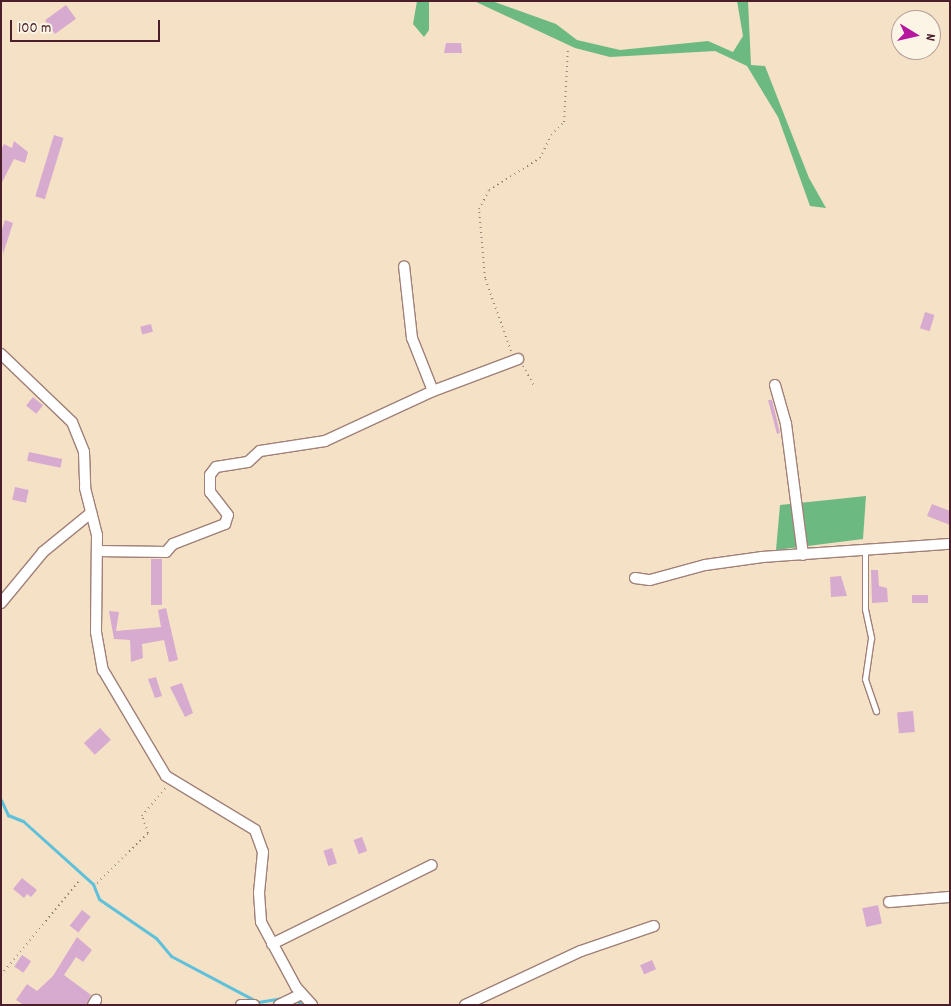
<!DOCTYPE html>
<style>
body{margin:0}
#map{position:relative;width:951px;height:1006px;overflow:hidden;background:#f5e1c5;font-family:Dekko,sans-serif}
div>[style]{position:absolute}
.forest>*{inset:0;background:#6db982}
.stream>*{height:3px;margin:-1.5px;padding:0 1.5px;transform-origin:1.5px;border-radius:1.5px;background:#5dc1dc}
.building>*{inset:0;background:#d7abd0;transform-origin:0 0}
.path>*{height:2px;margin-top:-1px;transform-origin:0;background:repeating-linear-gradient(90deg,#a08078 0 1px,transparent 0 5px)}
.roads{filter:drop-shadow(1px 0 #a08078) drop-shadow(-1px 0 #a08078) drop-shadow(0 1px #a08078) drop-shadow(0 -1px #a08078)}
.service>*{height:5px;margin:-2.5px;padding:0 2.5px;transform-origin:2.5px;border-radius:2.5px;background:#fff}
.minor>*{height:10px;margin:-5px;padding:0 5px;transform-origin:5px;border-radius:5px;background:#fff}
span{translate:-50% -50%;white-space:nowrap;text-align:center;line-height:1.15;-webkit-text-stroke:5px #fcf5e5;paint-order:stroke}
.frame{position:absolute;inset:0;border:2px solid #4a1f2b;pointer-events:none}
.north{position:absolute;left:891px;top:10px;width:50px;height:50px;box-sizing:border-box;background:#fcf5e5;border:1px solid #b59f9b;border-radius:50%;rotate:99deg;font-size:14px;font-weight:700;line-height:20px;text-align:center;color:#4a1f2b}
.north::after{content:'';display:block;margin:auto;width:18px;height:22px;background:#b5179e;clip-path:polygon(50% 0,100% 100%,50% 72%,0 100%)}
.scale{position:absolute;left:10px;top:20px;width:150px;height:22px;box-sizing:border-box;border:2px solid #4a1f2b;border-top:0;padding-left:6px;font-size:15px;line-height:18px;white-space:nowrap;color:#4a1f2b;-webkit-text-stroke:4px #fcf5e5;paint-order:stroke}
</style>
<div id="map">
<div class="forest">
<div style="clip-path:polygon(417px 1px,429px 1px,429px 30px,424px 37px,413px 24px)"></div>
<div style="clip-path:polygon(474px 1px,492px 1px,556px 24px,577px 40px,620px 50px,708px 41px,733px 52px,743px 36px,737px 1px,748px 1px,751px 65px,765px 66px,809px 178px,826px 208px,810px 206px,778px 117px,747px 66px,715px 51px,610px 57px,575px 48px)"></div>
<div style="clip-path:polygon(866px 496px,863px 539px,776px 550px,780px 505px)"></div>
</div>
<div class="stream">
<div style="left:1px;top:800px;width:17px;rotate:65deg"></div>
<div style="left:8px;top:815px;width:16px;rotate:22deg"></div>
<div style="left:23px;top:821px;width:94px;rotate:42deg"></div>
<div style="left:93px;top:884px;width:16px;rotate:68deg"></div>
<div style="left:99px;top:899px;width:69px;rotate:34.4deg"></div>
<div style="left:156px;top:938px;width:23px;rotate:50deg"></div>
<div style="left:171px;top:956px;width:98px;rotate:27.9deg"></div>
<div style="left:258px;top:1002px;width:25px;rotate:-9deg"></div>
<div style="left:296px;top:999px;width:8px;rotate:50deg"></div>
</div>
<div class="building">
<div style="left:66px;top:5px;width:17px;height:26px;rotate:54deg"></div>
<div style="clip-path:polygon(446px 43px,461px 43px,462px 53px,444px 53px)"></div>
<div style="left:54px;top:135px;width:10px;height:64px;rotate:17deg"></div>
<div style="clip-path:polygon(14px 141px,28px 152px,25px 163px,14px 159px,1px 184px,1px 150px,4px 144px,12px 148px)"></div>
<div style="clip-path:polygon(5px 220px,13px 223px,3px 254px,1px 233px)"></div>
<div style="left:925px;top:312px;width:10px;height:17px;rotate:17deg"></div>
<div style="left:151px;top:324px;width:8px;height:11px;rotate:76deg"></div>
<div style="left:33px;top:397px;width:13px;height:11px;rotate:39deg"></div>
<div style="clip-path:polygon(768px 400px,772px 400px,780px 433px,777px 434px)"></div>
<div style="left:29px;top:452px;width:34px;height:9px;rotate:12deg"></div>
<div style="left:15px;top:487px;width:14px;height:13px;rotate:12deg"></div>
<div style="clip-path:polygon(932px 504px,950px 511px,950px 525px,927px 516px)"></div>
<div style="left:151px;top:559px;width:11px;height:46px"></div>
<div style="clip-path:polygon(871px 570px,878px 570px,879px 586px,887px 588px,888px 602px,872px 603px)"></div>
<div style="clip-path:polygon(841px 576px,847px 596px,831px 597px,830px 577px)"></div>
<div style="left:928px;top:595px;width:8px;height:16px;rotate:90deg"></div>
<div style="clip-path:polygon(166px 608px,178px 660px,169px 662px,164px 640px,142px 644px,143px 658px,131px 662px,130px 640px,114px 639px,109px 611px,119px 612px,116px 631px,161px 627px,158px 610px)"></div>
<div style="clip-path:polygon(156px 677px,162px 696px,155px 698px,148px 679px)"></div>
<div style="clip-path:polygon(182px 683px,193px 713px,185px 717px,170px 687px)"></div>
<div style="left:913px;top:711px;width:21px;height:16px;rotate:85deg"></div>
<div style="left:100px;top:728px;width:16px;height:22px;rotate:47deg"></div>
<div style="left:362px;top:837px;width:15px;height:9px;rotate:70deg"></div>
<div style="left:332px;top:848px;width:16px;height:9px;rotate:72deg"></div>
<div style="clip-path:polygon(22px 878px,37px 890px,31px 897px,27px 894px,24px 898px,13px 889px)"></div>
<div style="left:878px;top:905px;width:19px;height:16px;rotate:78deg"></div>
<div style="left:82px;top:910px;width:11px;height:20px;rotate:38deg"></div>
<div style="clip-path:polygon(77px 937px,92px 950px,83px 962px,76px 957px,64px 975px,91px 995px,86px 1005px,24px 1005px,16px 1000px,27px 984px,37px 991px,53px 976px)"></div>
<div style="left:22px;top:955px;width:11px;height:14px;rotate:34deg"></div>
<div style="left:652px;top:960px;width:10px;height:13px;rotate:66deg"></div>
</div>
<div class="path">
<div style="left:511px;top:351px;width:77px;rotate:-109.6deg"></div>
<div style="left:485px;top:278px;width:69px;rotate:-95deg"></div>
<div style="left:479px;top:209px;width:21px;rotate:-62deg"></div>
<div style="left:489px;top:190px;width:60px;rotate:-32.1deg"></div>
<div style="left:540px;top:158px;width:25px;rotate:-64deg"></div>
<div style="left:551px;top:135px;width:18px;rotate:-45deg"></div>
<div style="left:564px;top:122px;width:74px;rotate:-86.9deg"></div>
<div style="left:523px;top:366px;width:23px;rotate:61deg"></div>
<div style="left:97px;top:883px;width:71px;rotate:-44.4deg"></div>
<div style="left:148px;top:833px;width:18px;rotate:-109deg"></div>
<div style="left:142px;top:816px;width:38px;rotate:-50deg"></div>
<div style="left:1px;top:975px;width:122px;rotate:-50.3deg"></div>
</div>
<div class="roads">
<div class="service">
<div style="left:865px;top:550px;width:59px;rotate:90deg"></div>
<div style="left:865px;top:609px;width:30px;rotate:78deg"></div>
<div style="left:871px;top:638px;width:41px;rotate:98.3deg"></div>
<div style="left:865px;top:679px;width:34px;rotate:71deg"></div>
</div>
<div class="minor">
<div style="left:1px;top:354px;width:98px;rotate:43.8deg"></div>
<div style="left:72px;top:422px;width:32px;rotate:68deg"></div>
<div style="left:84px;top:452px;width:36px;rotate:88deg"></div>
<div style="left:85px;top:488px;width:49px;rotate:75.7deg"></div>
<div style="left:97px;top:535px;width:97px;rotate:90.6deg"></div>
<div style="left:96px;top:632px;width:39px;rotate:80deg"></div>
<div style="left:103px;top:670px;width:123px;rotate:59.3deg"></div>
<div style="left:166px;top:776px;width:104px;rotate:31.2deg"></div>
<div style="left:255px;top:830px;width:23px;rotate:70deg"></div>
<div style="left:263px;top:852px;width:41px;rotate:95.6deg"></div>
<div style="left:259px;top:893px;width:29px;rotate:86deg"></div>
<div style="left:261px;top:922px;width:74px;rotate:61.7deg"></div>
<div style="left:296px;top:987px;width:24px;rotate:48deg"></div>
<div style="left:775px;top:385px;width:41px;rotate:74.2deg"></div>
<div style="left:786px;top:424px;width:132px;rotate:82.6deg"></div>
<div style="left:433px;top:391px;width:91px;rotate:-20.6deg"></div>
<div style="left:97px;top:551px;width:69px;rotate:0.8deg"></div>
<div style="left:166px;top:552px;width:11px;rotate:-49deg"></div>
<div style="left:173px;top:544px;width:56px;rotate:-21deg"></div>
<div style="left:225px;top:524px;width:9px;rotate:-72deg"></div>
<div style="left:228px;top:515px;width:29px;rotate:-128deg"></div>
<div style="left:210px;top:492px;width:17px;rotate:-90deg"></div>
<div style="left:210px;top:475px;width:10px;rotate:-53deg"></div>
<div style="left:216px;top:467px;width:32px;rotate:-9deg"></div>
<div style="left:248px;top:462px;width:16px;rotate:-43deg"></div>
<div style="left:260px;top:451px;width:66px;rotate:-8.7deg"></div>
<div style="left:325px;top:441px;width:119px;rotate:-24.8deg"></div>
<div style="left:433px;top:391px;width:57px;rotate:-111.6deg"></div>
<div style="left:412px;top:338px;width:72px;rotate:-96.3deg"></div>
<div style="left:635px;top:578px;width:15px;rotate:8deg"></div>
<div style="left:650px;top:580px;width:57px;rotate:-15.3deg"></div>
<div style="left:705px;top:565px;width:58px;rotate:-8deg"></div>
<div style="left:762px;top:557px;width:188px;rotate:-4deg"></div>
<div style="left:1px;top:603px;width:66px;rotate:-50.5deg"></div>
<div style="left:43px;top:552px;width:62px;rotate:-39.1deg"></div>
<div style="left:889px;top:902px;width:61px;rotate:-4.7deg"></div>
<div style="left:272px;top:944px;width:178px;rotate:-26.3deg"></div>
<div style="left:93px;top:1005px;width:6px;rotate:-59deg"></div>
<div style="left:241px;top:1005px;width:13px"></div>
<div style="left:279px;top:1005px;width:25px;rotate:-26deg"></div>
<div style="left:465px;top:1005px;width:128px;rotate:-25deg"></div>
<div style="left:581px;top:951px;width:77px;rotate:-18.9deg"></div>
</div>
</div>
<div class="frame"></div>
<div class="north">N</div>
<div class="scale">100 m</div>
</div>
